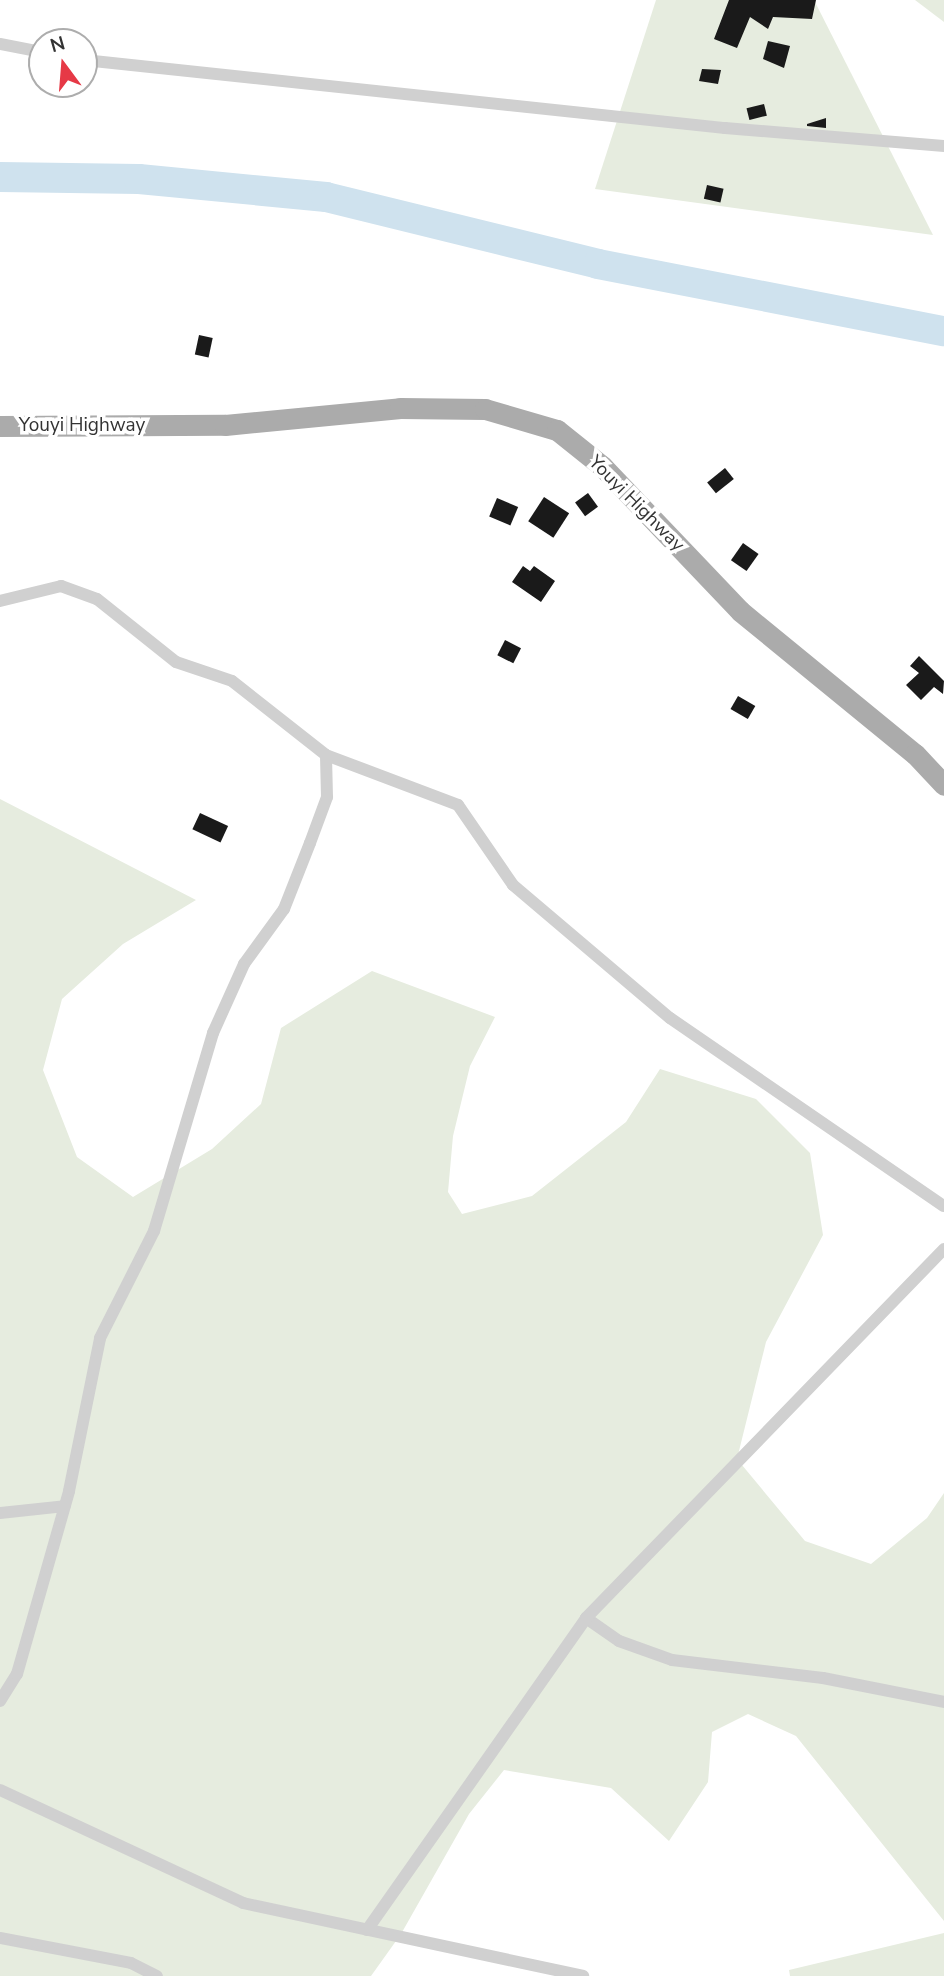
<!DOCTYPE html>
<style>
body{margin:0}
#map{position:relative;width:944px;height:1976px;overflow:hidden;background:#fff;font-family:"Nunito Sans",sans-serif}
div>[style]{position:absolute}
.green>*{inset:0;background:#e6ecdf}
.river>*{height:30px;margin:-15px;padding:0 15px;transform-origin:15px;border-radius:15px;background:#cfe2ee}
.building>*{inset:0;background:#1a1a1a;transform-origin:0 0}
.street>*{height:12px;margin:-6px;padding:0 6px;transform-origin:6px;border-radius:6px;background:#d0d0d0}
.primary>*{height:21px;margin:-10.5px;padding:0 10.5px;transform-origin:10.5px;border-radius:10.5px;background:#ababab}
span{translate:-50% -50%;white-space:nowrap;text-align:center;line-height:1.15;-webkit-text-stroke:7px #fff;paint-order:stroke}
.street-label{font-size:19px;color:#333}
.north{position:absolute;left:28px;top:28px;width:70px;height:70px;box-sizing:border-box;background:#fff;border:2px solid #adadad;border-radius:50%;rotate:344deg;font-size:19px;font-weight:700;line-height:28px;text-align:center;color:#333}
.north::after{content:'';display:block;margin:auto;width:24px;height:32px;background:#e63946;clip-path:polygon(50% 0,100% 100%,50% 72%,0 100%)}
</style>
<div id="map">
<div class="green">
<div style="clip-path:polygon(656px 0,814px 0,933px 235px,595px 189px)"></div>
<div style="clip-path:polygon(915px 0,944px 0,944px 22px)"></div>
<div style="clip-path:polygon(0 799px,196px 900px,123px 944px,62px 999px,43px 1070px,77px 1157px,133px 1197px,212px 1149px,261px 1104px,281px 1028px,372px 971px,495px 1017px,470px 1066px,453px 1136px,448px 1192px,462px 1214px,532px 1196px,626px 1122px,660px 1069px,756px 1099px,810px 1153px,823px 1235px,766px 1342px,737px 1459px,805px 1541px,871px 1564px,927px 1518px,944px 1493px,944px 1921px,796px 1736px,748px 1714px,712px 1732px,708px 1782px,669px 1841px,611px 1788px,504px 1770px,469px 1814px,401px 1934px,371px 1976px,0 1976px)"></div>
<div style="clip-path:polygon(944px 1933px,944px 1976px,790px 1976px,789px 1970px)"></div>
</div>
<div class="river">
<div style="left:0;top:177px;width:139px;rotate:0.8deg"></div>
<div style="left:139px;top:179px;width:188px;rotate:5.5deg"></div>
<div style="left:326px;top:197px;width:280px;rotate:13.8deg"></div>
<div style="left:598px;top:264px;width:352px;rotate:11deg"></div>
</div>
<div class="building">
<div style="clip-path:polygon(729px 0,816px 0,812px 19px,773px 17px,768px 29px,750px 17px,737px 48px,714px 39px)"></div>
<div style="clip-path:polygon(768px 41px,790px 46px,784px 68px,763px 59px)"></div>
<div style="clip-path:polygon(702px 69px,721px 70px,718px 84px,699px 81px)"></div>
<div style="left:764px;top:104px;width:12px;height:18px;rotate:76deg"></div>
<div style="clip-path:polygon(826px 118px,826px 128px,807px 126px,807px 124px)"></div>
<div style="left:707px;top:185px;width:17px;height:14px;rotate:13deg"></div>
<div style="left:199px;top:335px;width:14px;height:20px;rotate:12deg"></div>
<div style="left:725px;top:468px;width:14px;height:23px;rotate:51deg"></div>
<div style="left:588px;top:493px;width:17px;height:16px;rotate:54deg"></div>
<div style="left:544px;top:497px;width:30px;height:29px;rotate:33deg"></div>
<div style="left:497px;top:498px;width:23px;height:20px;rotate:23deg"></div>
<div style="left:743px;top:543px;width:19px;height:21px;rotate:35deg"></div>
<div style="clip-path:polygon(523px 566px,530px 571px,534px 566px,555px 581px,541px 602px,512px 582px)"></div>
<div style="left:505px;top:640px;width:18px;height:17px;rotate:27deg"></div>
<div style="clip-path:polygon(919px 656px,944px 681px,943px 694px,934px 687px,921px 700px,906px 685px,919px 673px,910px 666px)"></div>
<div style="left:738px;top:696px;width:20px;height:15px;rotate:30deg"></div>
<div style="left:200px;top:813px;width:31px;height:18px;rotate:25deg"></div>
</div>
<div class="street">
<div style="left:0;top:44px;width:43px;rotate:10.8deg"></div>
<div style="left:84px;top:60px;width:645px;rotate:6.06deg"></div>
<div style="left:725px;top:128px;width:220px;rotate:4.7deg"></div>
<div style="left:0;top:601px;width:63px;rotate:-13.8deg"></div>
<div style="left:61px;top:586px;width:38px;rotate:20deg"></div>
<div style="left:97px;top:599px;width:101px;rotate:38.6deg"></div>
<div style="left:176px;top:662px;width:59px;rotate:18.7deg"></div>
<div style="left:232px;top:681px;width:120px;rotate:38.2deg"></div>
<div style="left:326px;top:755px;width:141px;rotate:20.7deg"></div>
<div style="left:458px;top:805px;width:97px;rotate:55.5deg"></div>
<div style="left:513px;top:885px;width:206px;rotate:40.3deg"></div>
<div style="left:670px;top:1018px;width:332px;rotate:34.5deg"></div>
<div style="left:0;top:1513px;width:65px;rotate:-6.1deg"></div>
<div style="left:586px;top:1618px;width:40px;rotate:34.9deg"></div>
<div style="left:619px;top:1641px;width:56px;rotate:19.7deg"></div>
<div style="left:672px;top:1660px;width:152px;rotate:6.8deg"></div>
<div style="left:823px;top:1678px;width:123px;rotate:11.2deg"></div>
<div style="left:0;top:1701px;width:32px;rotate:-58deg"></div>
<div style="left:17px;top:1674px;width:190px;rotate:-74.1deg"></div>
<div style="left:69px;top:1491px;width:156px;rotate:-78.5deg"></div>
<div style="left:100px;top:1338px;width:120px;rotate:-63.2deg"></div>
<div style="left:154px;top:1231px;width:207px;rotate:-73.4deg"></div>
<div style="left:213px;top:1033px;width:76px;rotate:-65.8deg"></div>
<div style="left:244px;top:964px;width:68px;rotate:-54deg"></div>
<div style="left:284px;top:909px;width:71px;rotate:-68.5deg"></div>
<div style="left:310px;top:843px;width:49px;rotate:-69.7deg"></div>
<div style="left:327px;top:797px;width:42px;rotate:-91.4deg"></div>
<div style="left:0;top:1790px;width:268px;rotate:24.9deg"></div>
<div style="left:243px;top:1903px;width:348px;rotate:12.1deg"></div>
<div style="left:367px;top:1930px;width:381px;rotate:-54.9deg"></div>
<div style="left:586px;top:1618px;width:514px;rotate:-45.87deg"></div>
<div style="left:0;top:1938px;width:133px;rotate:10.8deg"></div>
<div style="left:131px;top:1963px;width:29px;rotate:27deg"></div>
</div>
<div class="primary">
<div style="left:0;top:426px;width:225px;rotate:-0.3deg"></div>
<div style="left:225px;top:425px;width:176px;rotate:-5.5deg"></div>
<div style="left:400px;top:408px;width:85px;rotate:0.7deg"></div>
<div style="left:485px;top:409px;width:75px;rotate:16.3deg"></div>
<div style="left:557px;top:430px;width:58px;rotate:38.7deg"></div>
<div style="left:602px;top:466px;width:200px;rotate:46.4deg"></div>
<div style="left:740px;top:611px;width:226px;rotate:39.3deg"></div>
<div style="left:915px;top:754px;width:42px;rotate:46.9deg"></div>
</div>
<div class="street-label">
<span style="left:82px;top:426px">Youyi Highway</span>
<span style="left:636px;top:504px;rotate:45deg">Youyi Highway</span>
</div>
<div class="north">N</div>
</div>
